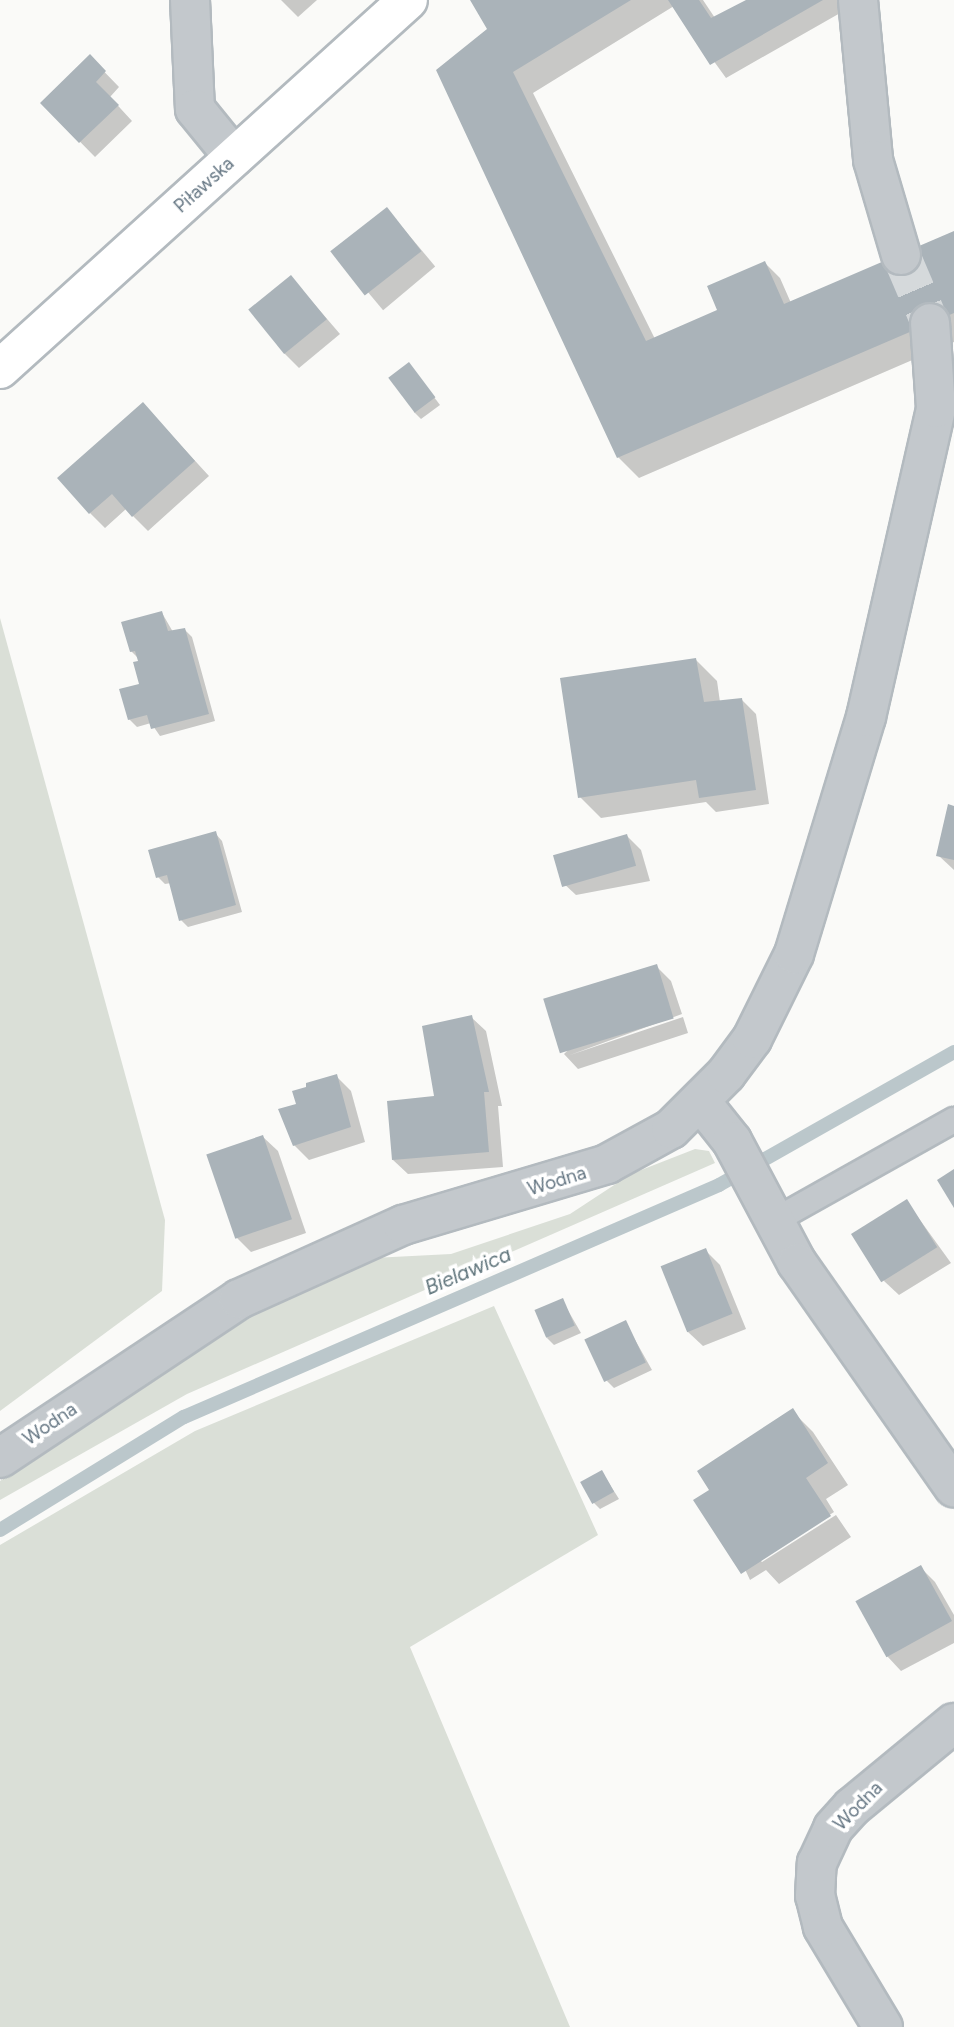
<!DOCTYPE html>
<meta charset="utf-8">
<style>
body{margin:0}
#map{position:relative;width:954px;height:2027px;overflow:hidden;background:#fafaf8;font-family:Figtree,sans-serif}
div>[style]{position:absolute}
.green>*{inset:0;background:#dadfd7}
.shadow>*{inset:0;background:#0003;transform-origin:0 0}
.stream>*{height:14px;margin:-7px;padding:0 7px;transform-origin:7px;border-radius:7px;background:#bbc7cb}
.building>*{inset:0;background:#aab3b9;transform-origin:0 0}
.street-tunnel>*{height:38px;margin-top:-19px;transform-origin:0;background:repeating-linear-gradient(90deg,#d5d9db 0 38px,transparent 0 57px)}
.roads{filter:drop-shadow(2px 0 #b3babf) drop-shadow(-2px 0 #b3babf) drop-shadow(0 2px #b3babf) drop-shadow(0 -2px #b3babf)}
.lane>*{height:24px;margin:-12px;padding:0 12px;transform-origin:12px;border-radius:12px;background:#c3c8cc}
.street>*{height:38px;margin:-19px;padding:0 19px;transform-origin:19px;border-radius:19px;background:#c3c8cc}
.secondary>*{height:38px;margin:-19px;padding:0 19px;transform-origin:19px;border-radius:19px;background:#fff}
span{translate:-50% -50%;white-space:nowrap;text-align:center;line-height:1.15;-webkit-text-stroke:7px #fff;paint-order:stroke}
.street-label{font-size:19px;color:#657683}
.water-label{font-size:21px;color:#60757c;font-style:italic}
</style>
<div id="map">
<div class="green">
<div style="clip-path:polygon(0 618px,165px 1220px,162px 1291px,0 1411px)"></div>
<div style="clip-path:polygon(695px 1149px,709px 1151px,715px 1163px,187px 1394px,0 1500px,0 1481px,186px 1356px,273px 1304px,373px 1258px,451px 1254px,570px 1214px,631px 1174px)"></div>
<div style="clip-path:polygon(494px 1306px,598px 1535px,410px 1647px,570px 2027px,0 2027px,0 1545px,195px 1431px)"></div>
</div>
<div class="shadow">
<div style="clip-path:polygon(281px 0,317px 0,298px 17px)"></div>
<div style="clip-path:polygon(472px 0,703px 0,715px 18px,750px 0,847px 0,849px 8px,726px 78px,674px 6px,533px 93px,655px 339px,717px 313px,765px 263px,780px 278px,791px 303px,954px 233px,954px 342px,639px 478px,618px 457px,489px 29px)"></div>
<div style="clip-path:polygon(90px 57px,119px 87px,110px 97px,132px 121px,95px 157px,42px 103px)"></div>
<div style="left:387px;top:209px;width:75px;height:68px;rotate:50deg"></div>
<div style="clip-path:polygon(291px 277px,340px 334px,299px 368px,284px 353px)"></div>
<div style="clip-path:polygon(409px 364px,440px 405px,421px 419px,414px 412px)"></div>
<div style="clip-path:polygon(143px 404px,209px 476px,148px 531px,126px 509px,105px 528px,90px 513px)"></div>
<div style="clip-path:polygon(162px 613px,173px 632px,185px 630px,192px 637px,215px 721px,160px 736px,151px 723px,137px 727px,129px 719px,141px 686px,139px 659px,131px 651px)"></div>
<div style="clip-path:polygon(696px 660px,717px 681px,720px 702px,741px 699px,756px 714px,769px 804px,716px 812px,706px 802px,601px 818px,580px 797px)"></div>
<div style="clip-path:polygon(954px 807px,954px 870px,938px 855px)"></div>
<div style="clip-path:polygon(215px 833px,222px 841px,242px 912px,188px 927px,181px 920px,171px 883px,165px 884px,158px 877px)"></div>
<div style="clip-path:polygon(627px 836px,641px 850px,650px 881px,576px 895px,561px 881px)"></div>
<div style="clip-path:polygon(656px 966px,671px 981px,682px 1014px,570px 1055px,683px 1017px,688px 1033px,578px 1069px,564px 1054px)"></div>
<div style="clip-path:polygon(471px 1017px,486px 1031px,502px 1106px,498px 1106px,503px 1167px,408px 1174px,393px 1160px,436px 1098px)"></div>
<div style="clip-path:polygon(336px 1076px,351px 1091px,365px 1142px,309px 1160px,294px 1145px,298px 1105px)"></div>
<div style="clip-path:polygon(263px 1137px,278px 1151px,306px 1233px,251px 1252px,236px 1237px)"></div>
<div style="clip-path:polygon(907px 1202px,951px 1263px,899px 1295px,884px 1281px)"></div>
<div style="clip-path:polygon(705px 1250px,720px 1265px,746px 1329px,703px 1346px,688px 1332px)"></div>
<div style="clip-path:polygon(562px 1300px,581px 1333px,554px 1345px,547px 1338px)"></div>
<div style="clip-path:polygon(625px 1322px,652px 1370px,614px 1388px,607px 1381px)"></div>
<div style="clip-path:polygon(792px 1411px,813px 1432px,848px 1485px,826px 1499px,834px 1512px,760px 1560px,762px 1562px,836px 1515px,851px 1537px,779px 1584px,766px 1570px,750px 1580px,709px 1492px)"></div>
<div style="clip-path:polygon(602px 1472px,619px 1499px,600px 1509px,593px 1502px)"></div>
<div style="clip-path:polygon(920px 1567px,935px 1582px,954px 1615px,954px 1643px,901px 1671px,887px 1656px)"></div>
</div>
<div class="stream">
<div style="left:0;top:1530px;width:216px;rotate:-31.6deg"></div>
<div style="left:184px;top:1417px;width:583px;rotate:-23.44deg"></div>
<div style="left:719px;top:1185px;width:270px;rotate:-29.5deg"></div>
</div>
<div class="building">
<div style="clip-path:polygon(470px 0,631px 0,513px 72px,646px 341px,717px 310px,707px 286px,765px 261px,784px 304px,954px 231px,954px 313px,617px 458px,436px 70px,487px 29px)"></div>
<div style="clip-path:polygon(668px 0,699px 0,711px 18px,746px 0,823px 0,710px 65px)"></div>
<div style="clip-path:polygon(90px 54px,106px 71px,96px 82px,119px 105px,79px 143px,40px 103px)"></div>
<div style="left:387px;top:207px;width:56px;height:72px;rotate:52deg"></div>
<div style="left:291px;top:275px;width:57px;height:55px;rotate:51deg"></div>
<div style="left:409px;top:362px;width:44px;height:26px;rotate:53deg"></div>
<div style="clip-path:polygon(143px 402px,195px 461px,132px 517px,112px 494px,89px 514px,57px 478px)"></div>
<div style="clip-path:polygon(162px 611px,168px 631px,185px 628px,209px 714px,151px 729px,147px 715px,128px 720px,119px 689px,139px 684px,133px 662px,138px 661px,135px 651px,130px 652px,121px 622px)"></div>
<div style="clip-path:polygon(696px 658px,704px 702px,742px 698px,756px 790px,699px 798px,696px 780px,578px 798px,560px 678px)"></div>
<div style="clip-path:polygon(948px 804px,954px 806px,954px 860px,936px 856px)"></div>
<div style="clip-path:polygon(216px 831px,236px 905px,179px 921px,167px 875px,156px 878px,148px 850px)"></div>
<div style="left:627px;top:834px;width:33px;height:77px;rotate:74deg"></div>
<div style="left:657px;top:964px;width:57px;height:119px;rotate:73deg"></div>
<div style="clip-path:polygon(472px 1015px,489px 1092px,484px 1092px,489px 1152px,392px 1160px,387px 1101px,434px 1096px,422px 1026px)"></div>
<div style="clip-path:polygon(337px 1074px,351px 1127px,293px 1146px,278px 1109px,296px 1104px,292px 1091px,306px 1087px,306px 1083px)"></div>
<div style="left:263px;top:1135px;width:89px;height:60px;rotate:71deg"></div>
<div style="clip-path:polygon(954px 1169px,954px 1208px,937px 1180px)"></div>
<div style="left:907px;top:1199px;width:57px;height:66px;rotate:58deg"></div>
<div style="left:706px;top:1248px;width:71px;height:49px;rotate:68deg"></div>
<div style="left:563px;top:1298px;width:30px;height:31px;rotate:67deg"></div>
<div style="left:626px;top:1320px;width:47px;height:46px;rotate:65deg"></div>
<div style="clip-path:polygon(793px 1408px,828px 1463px,806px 1478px,831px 1516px,741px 1574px,693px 1500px,709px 1490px,697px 1471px)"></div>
<div style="left:602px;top:1470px;width:25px;height:25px;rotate:61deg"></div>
<div style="left:921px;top:1565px;width:64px;height:75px;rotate:61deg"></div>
</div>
<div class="street-tunnel">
<div style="left:901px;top:255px;width:74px;rotate:66.9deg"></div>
</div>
<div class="roads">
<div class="lane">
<div style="left:772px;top:1222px;width:209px;rotate:-29.3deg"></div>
</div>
<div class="street">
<div style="left:190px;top:0;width:109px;rotate:87.4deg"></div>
<div style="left:195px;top:109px;width:62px;rotate:50.9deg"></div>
<div style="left:858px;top:0;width:161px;rotate:84.6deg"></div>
<div style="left:873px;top:160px;width:99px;rotate:73.6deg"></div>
<div style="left:701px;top:1102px;width:50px;rotate:51.5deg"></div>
<div style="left:732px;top:1141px;width:138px;rotate:62deg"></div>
<div style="left:797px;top:1263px;width:274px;rotate:55deg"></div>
<div style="left:0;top:1458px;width:287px;rotate:-33.6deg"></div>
<div style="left:239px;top:1299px;width:180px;rotate:-24.3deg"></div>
<div style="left:403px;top:1225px;width:213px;rotate:-16.6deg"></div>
<div style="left:607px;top:1164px;width:73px;rotate:-28.7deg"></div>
<div style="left:671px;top:1129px;width:78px;rotate:-45deg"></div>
<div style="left:726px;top:1074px;width:44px;rotate:-53.4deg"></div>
<div style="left:752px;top:1039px;width:95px;rotate:-63.7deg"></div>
<div style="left:794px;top:954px;width:248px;rotate:-73.1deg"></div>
<div style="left:866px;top:717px;width:317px;rotate:-77.2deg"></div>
<div style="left:936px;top:408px;width:85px;rotate:-94deg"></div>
<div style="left:883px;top:2027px;width:117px;rotate:-121deg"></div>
<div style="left:823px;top:1927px;width:32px;rotate:-104deg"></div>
<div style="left:815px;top:1896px;width:33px;rotate:-87deg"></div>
<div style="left:817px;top:1863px;width:38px;rotate:-65deg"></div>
<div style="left:833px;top:1828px;width:28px;rotate:-48deg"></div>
<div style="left:852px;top:1807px;width:132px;rotate:-39.5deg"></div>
</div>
<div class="secondary">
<div style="left:0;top:369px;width:550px;rotate:-42.13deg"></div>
</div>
</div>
<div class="street-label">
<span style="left:204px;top:185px;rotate:-42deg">Piławska</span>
<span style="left:557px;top:1181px;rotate:-17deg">Wodna</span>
<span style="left:50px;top:1424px;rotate:-34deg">Wodna</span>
<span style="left:858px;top:1806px;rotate:-45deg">Wodna</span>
</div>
<div class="water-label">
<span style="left:468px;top:1271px;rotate:-23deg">Bielawica</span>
</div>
</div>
